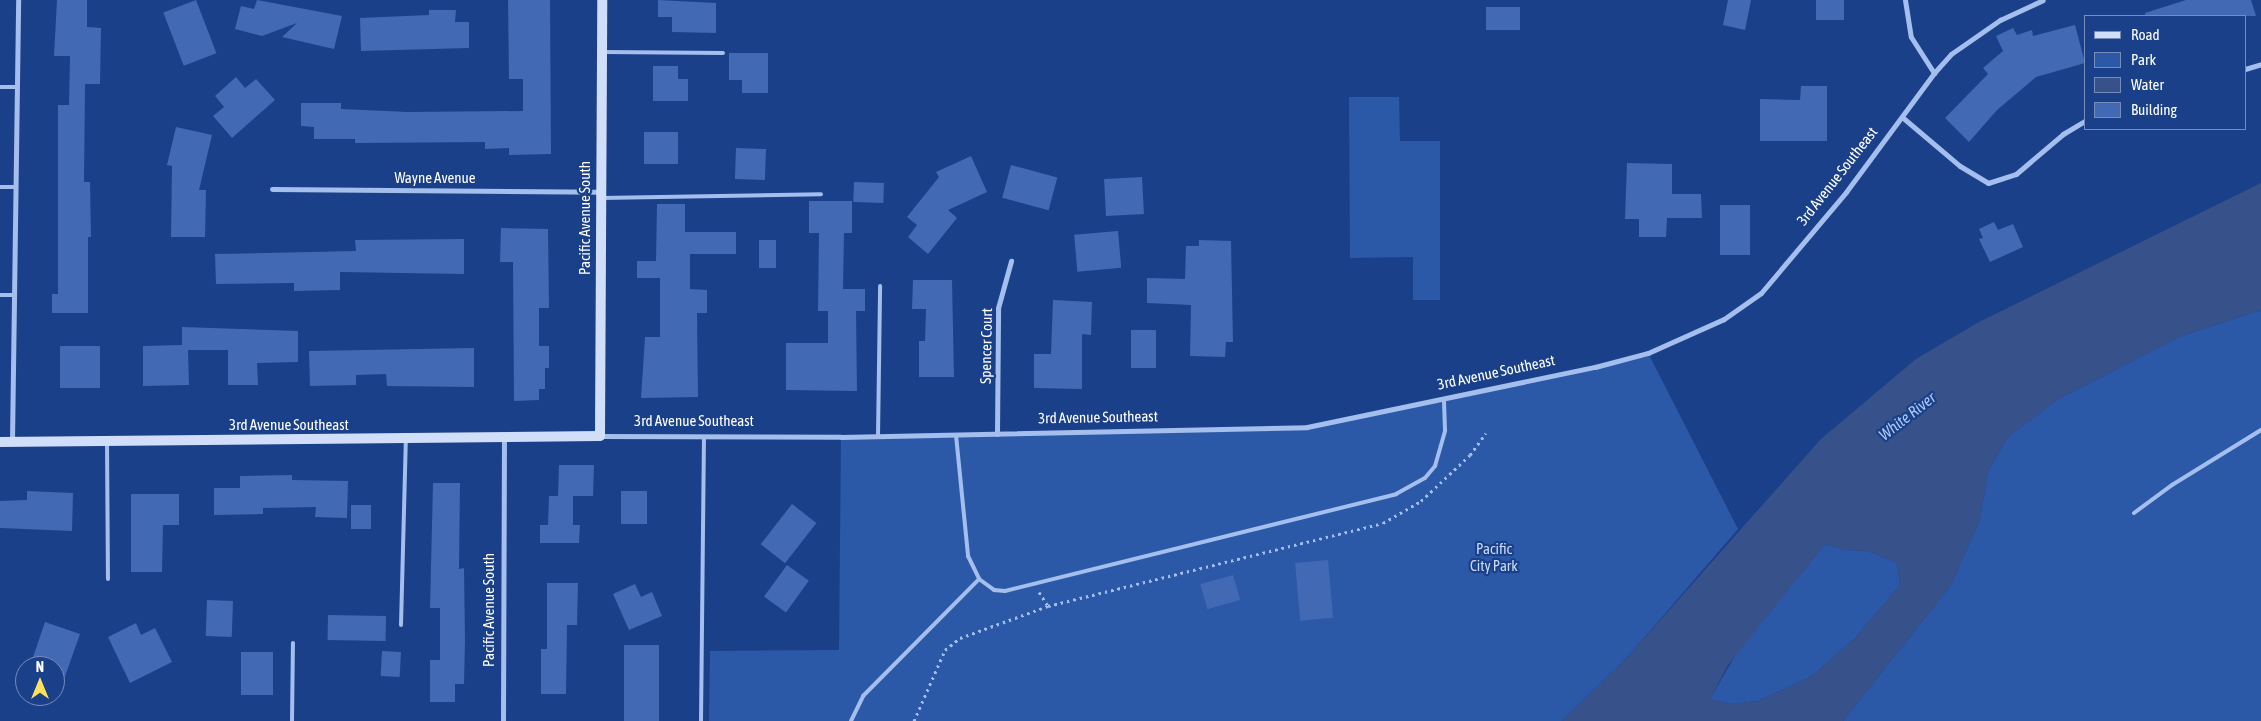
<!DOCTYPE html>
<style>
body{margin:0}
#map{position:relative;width:2261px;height:721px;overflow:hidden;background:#1a408a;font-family:"Asap Condensed",sans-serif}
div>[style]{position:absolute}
.green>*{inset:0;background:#2c58a8}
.water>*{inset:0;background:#37528a}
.building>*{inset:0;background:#4269b3;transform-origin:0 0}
.path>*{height:3px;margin-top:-1.5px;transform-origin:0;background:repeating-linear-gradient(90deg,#a4beed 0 2.5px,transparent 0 6.5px)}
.lane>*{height:4px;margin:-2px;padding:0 2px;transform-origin:2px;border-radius:2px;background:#a4beed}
.street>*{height:5px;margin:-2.5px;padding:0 2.5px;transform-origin:2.5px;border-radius:2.5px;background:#a4beed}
.secondary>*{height:10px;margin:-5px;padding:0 5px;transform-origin:5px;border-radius:5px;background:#d0def9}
span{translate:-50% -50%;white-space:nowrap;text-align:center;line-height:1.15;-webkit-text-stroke:4.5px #1a408a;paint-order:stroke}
.street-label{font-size:15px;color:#fff}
.park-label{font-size:15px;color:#c9dafa}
.water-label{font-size:16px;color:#afc8f5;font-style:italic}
.legend{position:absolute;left:2084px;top:15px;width:162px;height:115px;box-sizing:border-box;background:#1a408a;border:1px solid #768cb9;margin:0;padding:6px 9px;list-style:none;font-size:15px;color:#fff}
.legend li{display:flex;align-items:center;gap:10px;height:25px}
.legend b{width:25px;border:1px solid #768cb9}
.north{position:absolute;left:15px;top:656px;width:50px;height:50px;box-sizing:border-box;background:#1a408a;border:1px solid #768cb9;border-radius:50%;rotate:0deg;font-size:14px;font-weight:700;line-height:20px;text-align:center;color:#fff}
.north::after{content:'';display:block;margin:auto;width:18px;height:22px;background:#ffe160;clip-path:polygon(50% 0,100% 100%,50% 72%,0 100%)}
</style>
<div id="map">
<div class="green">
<div style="clip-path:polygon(1349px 97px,1399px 97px,1400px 141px,1440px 141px,1440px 300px,1413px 300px,1413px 257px,1350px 258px)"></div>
<div style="clip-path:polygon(2261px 310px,2261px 721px,1843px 721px,1951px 585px,1980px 519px,1988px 471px,2008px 437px,2057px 400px,2179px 337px)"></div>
<div style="clip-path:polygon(1648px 353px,1738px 529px,1632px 652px,1562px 721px,709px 721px,710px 651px,839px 650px,841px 437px,1307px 427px,1595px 367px)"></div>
<div style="clip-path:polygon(1825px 544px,1847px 550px,1868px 551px,1897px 563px,1900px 585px,1855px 638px,1812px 676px,1758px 701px,1730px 704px,1710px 699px,1736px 654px)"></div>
</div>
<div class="water">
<div style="clip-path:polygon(evenodd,2261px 183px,2261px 310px,2179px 337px,2057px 400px,2008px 437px,1988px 471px,1980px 519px,1951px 585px,1843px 721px,1562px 721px,1632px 652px,1821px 439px,1916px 359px,1979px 322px,2261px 183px,1825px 544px,1847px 550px,1868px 551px,1897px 563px,1900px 585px,1855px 638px,1812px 676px,1758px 701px,1730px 704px,1710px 699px,1728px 665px,1825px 544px)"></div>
</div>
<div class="building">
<div style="clip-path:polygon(57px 0,87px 0,87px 27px,101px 28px,100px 84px,85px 84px,84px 182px,90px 182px,91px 237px,88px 237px,88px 313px,52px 313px,52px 294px,58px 294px,58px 105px,69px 105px,70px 56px,54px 56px)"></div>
<div style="left:196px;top:0;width:57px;height:35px;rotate:69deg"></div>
<div style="clip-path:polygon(257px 0,342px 16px,334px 49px,282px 37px,297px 23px,262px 36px,235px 29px,241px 6px,254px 9px)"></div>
<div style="clip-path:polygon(508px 0,550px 0,551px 154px,509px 155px,509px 148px,485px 149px,485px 142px,355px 143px,355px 139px,314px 139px,314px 127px,301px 126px,301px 103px,341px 103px,341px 109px,408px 112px,523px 111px,523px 79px,509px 79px)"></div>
<div style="clip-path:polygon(658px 0,716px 3px,716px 33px,672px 32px,672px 17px,658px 17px)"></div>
<div style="clip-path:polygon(1728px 0,1751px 0,1745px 30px,1723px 25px)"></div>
<div style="left:1816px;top:0;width:28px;height:20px"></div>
<div style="clip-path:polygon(2186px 0,2251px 0,2256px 16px,2145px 16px,2145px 13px)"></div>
<div style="left:1486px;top:7px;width:34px;height:23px"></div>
<div style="clip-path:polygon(429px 10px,456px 10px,455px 22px,469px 22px,469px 48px,361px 51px,360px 18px,429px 15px)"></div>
<div style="clip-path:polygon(2075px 25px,2085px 63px,2036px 77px,1997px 110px,1969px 142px,1945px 118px,1988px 74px,1983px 68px,2003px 51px,1996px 36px,2013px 28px,2017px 35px,2032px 30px,2033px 36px)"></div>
<div style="clip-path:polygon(729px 53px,768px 53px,768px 93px,742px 93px,742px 80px,729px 80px)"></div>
<div style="clip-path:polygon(653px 66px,678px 66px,678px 79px,688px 79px,688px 101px,653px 101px)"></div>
<div style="clip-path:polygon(236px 77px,245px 88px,256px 79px,275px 100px,232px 138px,213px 116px,224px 107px,215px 96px)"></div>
<div style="clip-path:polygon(1801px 86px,1827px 86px,1827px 141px,1760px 141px,1760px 99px,1800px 100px)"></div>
<div style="clip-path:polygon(176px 127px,212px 135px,199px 190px,206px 190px,205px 237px,171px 237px,172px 166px,167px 165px)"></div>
<div style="left:644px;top:132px;width:34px;height:32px"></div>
<div style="left:736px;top:148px;width:30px;height:31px;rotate:2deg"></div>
<div style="clip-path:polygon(971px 156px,987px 192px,948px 210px,957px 218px,928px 254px,908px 237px,917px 225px,907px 217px,939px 177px,936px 172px)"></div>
<div style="clip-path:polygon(1627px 163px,1672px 164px,1672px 194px,1701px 194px,1702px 218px,1667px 218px,1666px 237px,1639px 237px,1639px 219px,1625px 219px)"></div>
<div style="left:1011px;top:165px;width:48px;height:34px;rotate:15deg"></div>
<div style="left:1142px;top:177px;width:37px;height:38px;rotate:87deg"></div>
<div style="left:854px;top:182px;width:30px;height:20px;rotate:2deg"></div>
<div style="clip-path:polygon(809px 201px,852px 201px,852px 233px,844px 233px,843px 289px,865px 289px,865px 311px,856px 311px,857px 391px,786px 390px,786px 343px,828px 343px,828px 311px,818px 311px,819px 233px,809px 233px)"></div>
<div style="clip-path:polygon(657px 204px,685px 204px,685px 232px,736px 232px,736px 254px,690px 254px,690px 289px,707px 290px,707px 313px,697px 313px,698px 397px,641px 398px,645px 337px,660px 337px,660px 278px,637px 278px,637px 261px,656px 261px)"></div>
<div style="left:1720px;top:205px;width:30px;height:50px"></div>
<div style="clip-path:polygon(1994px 222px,1998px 230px,2013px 224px,2023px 247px,1990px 262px,1979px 239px,1983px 238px,1979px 229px)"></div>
<div style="clip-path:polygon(501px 228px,548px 229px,549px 308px,539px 308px,539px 346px,549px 346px,549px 368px,545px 368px,545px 389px,539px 389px,539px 400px,514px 401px,513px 262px,500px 262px)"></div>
<div style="left:1118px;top:231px;width:37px;height:44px;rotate:85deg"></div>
<div style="clip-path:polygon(464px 239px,464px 274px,340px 272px,340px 290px,294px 291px,294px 283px,216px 284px,215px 254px,356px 251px,355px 240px)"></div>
<div style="left:759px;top:240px;width:17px;height:28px"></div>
<div style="clip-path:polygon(1199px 240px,1231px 241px,1233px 342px,1226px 342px,1225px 357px,1190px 356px,1191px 305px,1147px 303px,1147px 278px,1185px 279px,1186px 246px,1199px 246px)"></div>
<div style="clip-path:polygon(913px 280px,952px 280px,954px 377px,919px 377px,919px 341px,925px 341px,926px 309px,912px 309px)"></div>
<div style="clip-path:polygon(1053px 300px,1092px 302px,1091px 335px,1082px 334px,1082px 389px,1034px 388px,1034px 354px,1051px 354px)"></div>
<div style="clip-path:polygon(182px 327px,298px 331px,298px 362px,257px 363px,258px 385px,228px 385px,228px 350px,188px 350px,189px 385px,143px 386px,143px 346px,182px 345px)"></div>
<div style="left:1156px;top:330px;width:38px;height:25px;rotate:90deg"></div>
<div style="left:100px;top:346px;width:42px;height:40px;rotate:90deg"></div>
<div style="clip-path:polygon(474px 348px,474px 387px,387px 386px,386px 374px,356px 375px,356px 385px,310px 386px,309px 351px)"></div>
<div style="clip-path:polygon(559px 465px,594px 465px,593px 496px,573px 496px,573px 525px,580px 525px,579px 543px,540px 543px,540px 525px,548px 525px,549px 496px,558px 496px)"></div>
<div style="clip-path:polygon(292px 475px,292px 480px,348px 481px,347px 518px,315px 517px,316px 507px,263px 508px,263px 514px,214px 515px,214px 488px,240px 488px,240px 476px)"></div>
<div style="clip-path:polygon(433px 483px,460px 483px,459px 569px,464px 568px,465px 641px,464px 684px,455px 684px,455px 702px,430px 702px,430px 660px,440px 660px,440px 608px,430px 608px)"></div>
<div style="clip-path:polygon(27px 491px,73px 493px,72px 531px,0 528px,0 501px,27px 500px)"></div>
<div style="left:621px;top:491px;width:26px;height:33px"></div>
<div style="clip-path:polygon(131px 494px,179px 494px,179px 525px,163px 525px,162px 572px,131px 572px)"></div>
<div style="left:792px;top:504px;width:31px;height:51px;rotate:38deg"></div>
<div style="left:351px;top:505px;width:20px;height:24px"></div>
<div style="left:1328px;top:560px;width:58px;height:33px;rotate:85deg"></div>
<div style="left:787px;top:565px;width:27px;height:39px;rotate:36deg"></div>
<div style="left:1233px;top:575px;width:26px;height:34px;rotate:74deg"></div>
<div style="clip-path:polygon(547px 583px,578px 583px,577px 625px,567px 625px,566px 694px,541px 694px,541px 649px,547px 649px)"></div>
<div style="clip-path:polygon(635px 584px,641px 597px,652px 592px,662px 616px,629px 630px,613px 594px)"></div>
<div style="left:207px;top:600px;width:26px;height:36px;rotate:2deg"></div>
<div style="left:328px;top:615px;width:58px;height:25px;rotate:1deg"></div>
<div style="clip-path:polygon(45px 622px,80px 634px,57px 699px,55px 666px,30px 666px)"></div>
<div style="clip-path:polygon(136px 623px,141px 635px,155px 628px,172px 662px,130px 683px,108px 637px)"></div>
<div style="left:624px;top:645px;width:35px;height:76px"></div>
<div style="left:382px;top:651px;width:19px;height:25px;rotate:3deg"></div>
<div style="left:241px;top:652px;width:32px;height:43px"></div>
</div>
<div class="path">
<div style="left:1039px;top:592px;width:17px;rotate:57deg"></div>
<div style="left:914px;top:721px;width:77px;rotate:-66.4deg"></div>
<div style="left:945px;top:650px;width:19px;rotate:-39deg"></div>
<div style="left:960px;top:638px;width:94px;rotate:-20deg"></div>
<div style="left:1048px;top:606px;width:345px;rotate:-13.9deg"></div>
<div style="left:1383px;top:523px;width:44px;rotate:-30.1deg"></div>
<div style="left:1421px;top:501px;width:67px;rotate:-43.2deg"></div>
<div style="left:1470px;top:455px;width:27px;rotate:-54deg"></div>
</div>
<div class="lane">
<div style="left:603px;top:52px;width:120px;rotate:0.5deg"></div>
<div style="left:0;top:87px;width:17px"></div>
<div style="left:0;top:187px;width:16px"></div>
<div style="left:601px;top:198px;width:220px;rotate:-1deg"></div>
<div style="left:0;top:295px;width:14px"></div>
<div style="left:956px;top:435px;width:122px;rotate:84.3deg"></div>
<div style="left:968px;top:556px;width:25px;rotate:64deg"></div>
<div style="left:979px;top:579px;width:19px;rotate:36deg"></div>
<div style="left:994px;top:590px;width:11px;rotate:5deg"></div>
<div style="left:1005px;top:591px;width:403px;rotate:-13.9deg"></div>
<div style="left:1396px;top:494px;width:33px;rotate:-29deg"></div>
<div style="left:1425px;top:478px;width:16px;rotate:-50deg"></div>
<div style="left:1435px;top:466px;width:37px;rotate:-74deg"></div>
<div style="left:1445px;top:430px;width:31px;rotate:-92deg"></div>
<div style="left:878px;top:437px;width:151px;rotate:-89.2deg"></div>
<div style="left:107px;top:441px;width:138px;rotate:89.6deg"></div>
<div style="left:2134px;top:513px;width:47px;rotate:-36.4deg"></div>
<div style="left:2172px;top:485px;width:105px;rotate:-31.7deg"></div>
<div style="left:401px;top:625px;width:186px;rotate:-88.5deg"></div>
<div style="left:292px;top:721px;width:78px;rotate:-89.3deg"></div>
<div style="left:701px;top:721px;width:284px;rotate:-89.4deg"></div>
<div style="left:851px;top:721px;width:28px;rotate:-64deg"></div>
<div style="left:863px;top:696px;width:165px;rotate:-45.2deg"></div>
</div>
<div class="street">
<div style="left:1905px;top:0;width:37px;rotate:81deg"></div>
<div style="left:1911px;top:37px;width:43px;rotate:57.4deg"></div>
<div style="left:2245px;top:69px;width:17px;rotate:-17deg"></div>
<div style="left:1902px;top:117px;width:76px;rotate:40.2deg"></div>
<div style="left:1960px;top:166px;width:33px;rotate:31deg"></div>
<div style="left:1988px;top:183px;width:29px;rotate:-18deg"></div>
<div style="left:2016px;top:174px;width:62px;rotate:-40.4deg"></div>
<div style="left:2063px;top:134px;width:26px;rotate:-31deg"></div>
<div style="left:272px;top:189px;width:327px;rotate:0.5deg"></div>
<div style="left:997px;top:434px;width:126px;rotate:-89.5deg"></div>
<div style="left:998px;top:308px;width:49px;rotate:-74.5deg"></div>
<div style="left:600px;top:436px;width:241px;rotate:0.2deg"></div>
<div style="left:841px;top:437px;width:466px;rotate:-1.2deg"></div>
<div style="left:1307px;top:427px;width:294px;rotate:-11.8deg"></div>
<div style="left:1595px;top:367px;width:55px;rotate:-14.8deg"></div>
<div style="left:1648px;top:353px;width:83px;rotate:-24.1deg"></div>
<div style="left:1724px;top:319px;width:45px;rotate:-35.1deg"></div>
<div style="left:1761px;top:293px;width:132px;rotate:-49.9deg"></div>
<div style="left:1846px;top:192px;width:148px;rotate:-53.5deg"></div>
<div style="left:1934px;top:73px;width:25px;rotate:-48deg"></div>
<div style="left:1951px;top:54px;width:60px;rotate:-34.8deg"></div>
<div style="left:2000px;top:20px;width:47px;rotate:-24.9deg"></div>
<div style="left:12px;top:442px;width:442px;rotate:-89.2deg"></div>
<div style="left:503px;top:721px;width:283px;rotate:-89.8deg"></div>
</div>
<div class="secondary">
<div style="left:0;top:442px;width:600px;rotate:-0.57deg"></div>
<div style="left:600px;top:436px;width:436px;rotate:-89.7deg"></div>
</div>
<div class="street-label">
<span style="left:1837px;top:176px;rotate:-52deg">3rd Avenue Southeast</span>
<span style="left:435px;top:178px">Wayne Avenue</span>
<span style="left:585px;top:218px;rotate:-90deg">Pacific Avenue South</span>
<span style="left:986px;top:346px;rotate:-89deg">Spencer Court</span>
<span style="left:1496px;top:372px;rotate:-12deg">3rd Avenue Southeast</span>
<span style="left:1098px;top:417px;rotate:-1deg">3rd Avenue Southeast</span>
<span style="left:694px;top:421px">3rd Avenue Southeast</span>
<span style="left:289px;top:425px">3rd Avenue Southeast</span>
<span style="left:489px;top:610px;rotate:-90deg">Pacific Avenue South</span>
</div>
<div class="park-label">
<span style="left:1494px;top:557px">Pacific<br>City Park</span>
</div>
<div class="water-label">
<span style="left:1907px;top:416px;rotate:-38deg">White River</span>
</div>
<ul class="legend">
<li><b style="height:6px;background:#d0def9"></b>Road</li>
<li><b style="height:14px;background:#2c58a8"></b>Park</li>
<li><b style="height:14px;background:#37528a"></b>Water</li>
<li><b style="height:14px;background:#4269b3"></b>Building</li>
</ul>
<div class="north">N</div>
</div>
